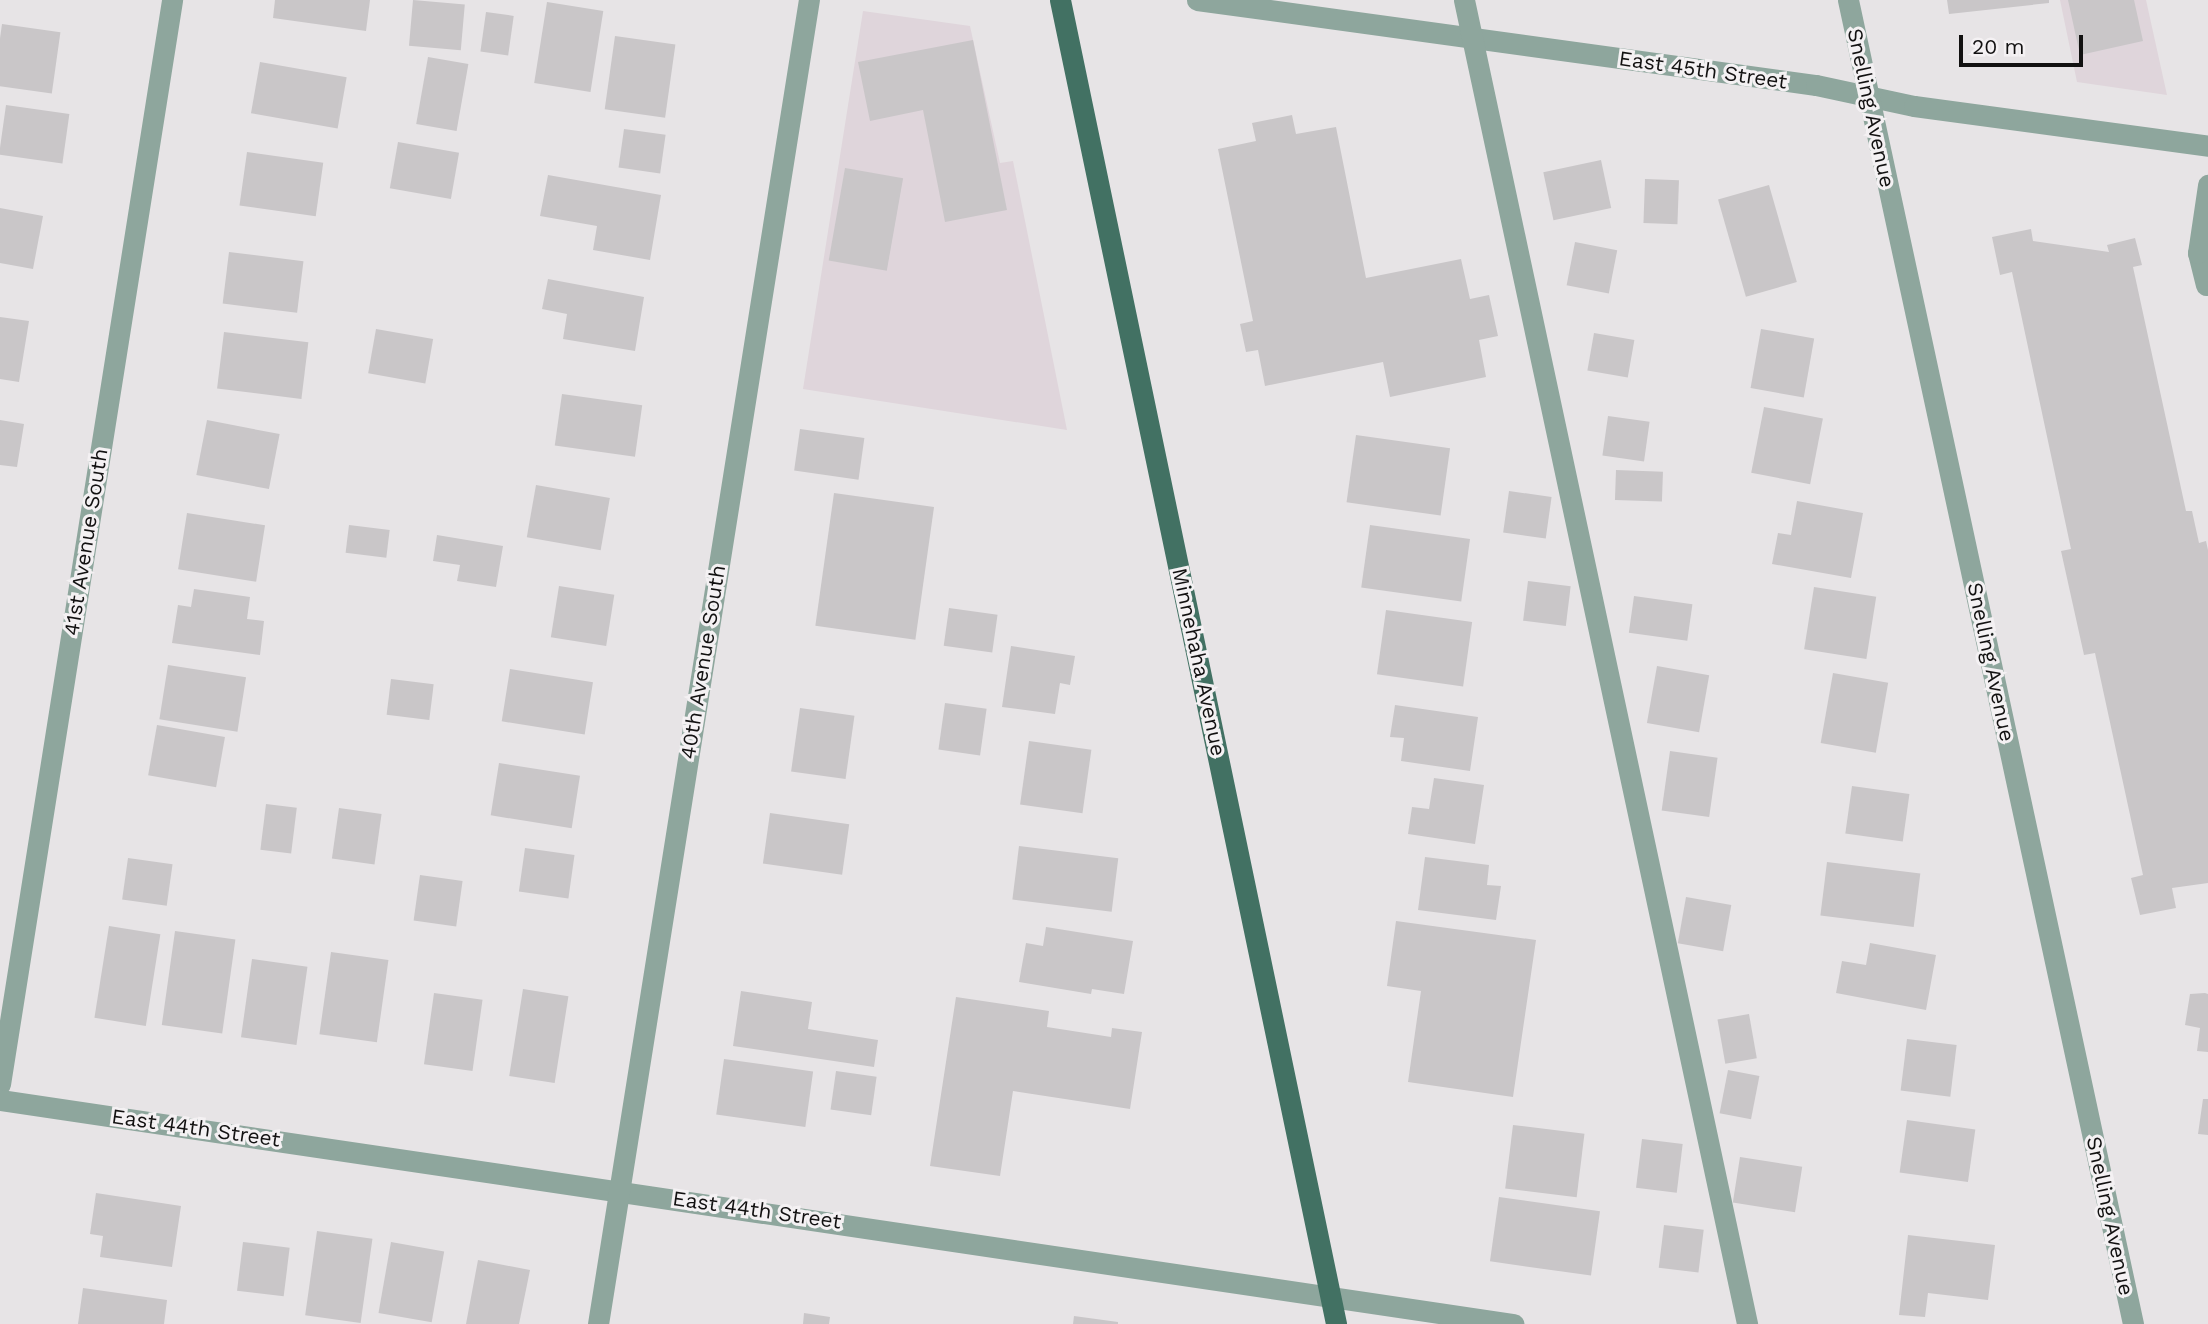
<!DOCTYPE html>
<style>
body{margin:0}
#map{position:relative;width:2208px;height:1324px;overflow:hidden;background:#e7e4e6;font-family:"Work Sans",sans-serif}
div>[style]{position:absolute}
.built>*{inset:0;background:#dfd5db}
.building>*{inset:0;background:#c9c6c8;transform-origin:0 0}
.minor>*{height:21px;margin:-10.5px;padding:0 10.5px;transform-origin:10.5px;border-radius:10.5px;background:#8ea69d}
.major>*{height:21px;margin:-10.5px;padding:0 10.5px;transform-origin:10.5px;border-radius:10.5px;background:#427163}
span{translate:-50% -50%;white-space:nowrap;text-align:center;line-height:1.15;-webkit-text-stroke:6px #f4f1f3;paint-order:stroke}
.street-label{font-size:21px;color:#121111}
.scale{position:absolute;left:1959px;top:35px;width:124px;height:32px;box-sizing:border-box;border:4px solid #121111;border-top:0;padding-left:9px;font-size:21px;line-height:24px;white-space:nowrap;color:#121111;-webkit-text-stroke:5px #f4f1f3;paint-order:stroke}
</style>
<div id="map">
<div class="built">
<div style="clip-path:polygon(2060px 0,2146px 0,2167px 95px,2077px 82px)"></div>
<div style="clip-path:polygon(863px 11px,970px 26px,1000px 163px,1013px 161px,1067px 430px,803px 389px)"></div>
</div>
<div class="building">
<div style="clip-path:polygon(275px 0,370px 0,366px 31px,273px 18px)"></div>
<div style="left:413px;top:0;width:52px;height:46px;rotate:5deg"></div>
<div style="clip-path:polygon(1947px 0,2049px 0,2049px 3px,1949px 14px)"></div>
<div style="clip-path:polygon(2068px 0,2134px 0,2143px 41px,2080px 55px)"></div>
<div style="left:547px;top:2px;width:57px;height:82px;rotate:9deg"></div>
<div style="left:486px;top:12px;width:28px;height:40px;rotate:8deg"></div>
<div style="left:2px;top:24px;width:59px;height:62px;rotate:8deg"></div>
<div style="left:615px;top:36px;width:61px;height:74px;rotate:8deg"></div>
<div style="clip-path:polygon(973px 40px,1007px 210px,945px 222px,923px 110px,870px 121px,858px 62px)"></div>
<div style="left:428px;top:57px;width:41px;height:68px;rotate:10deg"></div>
<div style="left:260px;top:62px;width:88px;height:52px;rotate:10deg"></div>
<div style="left:6px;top:105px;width:64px;height:50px;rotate:8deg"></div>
<div style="clip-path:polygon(1292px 115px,1296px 134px,1336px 127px,1366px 278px,1461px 259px,1470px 299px,1489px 295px,1498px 336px,1479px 340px,1486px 377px,1390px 397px,1383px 362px,1265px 386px,1258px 350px,1246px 352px,1240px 324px,1253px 321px,1218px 149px,1256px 141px,1252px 123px)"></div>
<div style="left:624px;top:129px;width:42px;height:39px;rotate:8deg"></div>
<div style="left:398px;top:142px;width:62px;height:47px;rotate:10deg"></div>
<div style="left:247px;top:152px;width:77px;height:54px;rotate:8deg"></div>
<div style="left:1601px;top:160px;width:49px;height:59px;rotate:78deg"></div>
<div style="left:845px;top:168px;width:59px;height:94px;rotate:10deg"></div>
<div style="clip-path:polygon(548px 175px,661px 195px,650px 260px,593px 250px,597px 226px,540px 216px)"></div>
<div style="left:1645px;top:179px;width:34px;height:44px;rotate:2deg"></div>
<div style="left:1769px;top:185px;width:101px;height:53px;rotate:74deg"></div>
<div style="clip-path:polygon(0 208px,43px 216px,33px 269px,0 263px)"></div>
<div style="clip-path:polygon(2031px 229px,2033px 241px,2109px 252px,2107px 245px,2135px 238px,2142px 265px,2133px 267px,2186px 511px,2192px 511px,2199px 543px,2206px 541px,2208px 550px,2208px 883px,2172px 888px,2176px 908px,2140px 915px,2131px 878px,2143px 875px,2095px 653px,2084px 655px,2061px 551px,2071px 549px,2012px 272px,2000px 275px,1992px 237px)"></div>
<div style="left:1575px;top:242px;width:43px;height:44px;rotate:11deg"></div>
<div style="left:229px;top:252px;width:75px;height:52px;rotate:7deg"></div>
<div style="clip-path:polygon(548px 279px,644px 297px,635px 351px,563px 339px,567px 314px,542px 309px)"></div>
<div style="clip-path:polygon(0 317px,29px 321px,19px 382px,0 379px)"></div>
<div style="left:376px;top:329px;width:58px;height:45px;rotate:10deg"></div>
<div style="left:1761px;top:329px;width:54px;height:60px;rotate:10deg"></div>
<div style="left:224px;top:332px;width:85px;height:57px;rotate:7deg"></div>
<div style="left:1594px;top:333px;width:41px;height:38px;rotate:10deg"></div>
<div style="left:562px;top:394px;width:81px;height:52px;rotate:8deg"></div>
<div style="left:1764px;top:407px;width:60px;height:67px;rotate:11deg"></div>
<div style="left:1608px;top:416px;width:42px;height:40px;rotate:8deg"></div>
<div style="clip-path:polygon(0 420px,24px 424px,17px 467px,0 465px)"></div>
<div style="left:207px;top:420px;width:74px;height:56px;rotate:11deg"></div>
<div style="left:800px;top:429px;width:65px;height:42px;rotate:8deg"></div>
<div style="left:1356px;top:435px;width:95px;height:68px;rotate:8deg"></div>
<div style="left:1616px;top:470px;width:47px;height:30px;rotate:2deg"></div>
<div style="left:536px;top:485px;width:75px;height:53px;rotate:10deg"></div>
<div style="left:1509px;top:491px;width:43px;height:42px;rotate:8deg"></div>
<div style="left:834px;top:493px;width:101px;height:134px;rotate:8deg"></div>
<div style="clip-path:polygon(1797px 501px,1863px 513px,1851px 578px,1772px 564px,1778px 533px,1791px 535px)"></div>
<div style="left:187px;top:513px;width:79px;height:57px;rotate:9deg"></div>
<div style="left:349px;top:525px;width:41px;height:28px;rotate:7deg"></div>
<div style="left:1370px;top:525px;width:101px;height:63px;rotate:8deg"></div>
<div style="clip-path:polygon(437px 535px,503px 546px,496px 587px,457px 581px,460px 565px,433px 561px)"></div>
<div style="left:1528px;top:581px;width:43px;height:40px;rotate:7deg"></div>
<div style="left:559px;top:586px;width:56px;height:52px;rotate:9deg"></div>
<div style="left:1814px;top:587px;width:63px;height:63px;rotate:9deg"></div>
<div style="clip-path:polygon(194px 589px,250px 597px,247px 619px,264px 621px,260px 655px,172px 643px,178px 605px,191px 607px)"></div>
<div style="left:1634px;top:596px;width:59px;height:37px;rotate:8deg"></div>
<div style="left:949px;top:608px;width:49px;height:38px;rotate:8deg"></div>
<div style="left:1386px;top:610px;width:87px;height:65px;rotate:8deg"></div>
<div style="clip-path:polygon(1011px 646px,1075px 656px,1070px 685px,1060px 683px,1055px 714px,1002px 707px)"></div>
<div style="left:168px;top:665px;width:79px;height:55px;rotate:9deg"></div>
<div style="left:1657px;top:666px;width:53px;height:58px;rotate:10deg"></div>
<div style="left:510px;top:669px;width:84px;height:53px;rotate:9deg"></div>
<div style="left:1833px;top:673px;width:56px;height:71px;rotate:10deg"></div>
<div style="left:391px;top:679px;width:43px;height:36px;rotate:7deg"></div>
<div style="left:945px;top:703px;width:42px;height:47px;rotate:8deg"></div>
<div style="clip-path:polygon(1395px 705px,1478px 717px,1470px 771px,1401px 761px,1404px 738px,1390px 737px)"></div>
<div style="left:800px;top:708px;width:55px;height:64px;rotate:8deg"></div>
<div style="left:157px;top:725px;width:69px;height:51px;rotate:10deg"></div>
<div style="left:1029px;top:741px;width:63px;height:64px;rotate:8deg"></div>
<div style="left:1670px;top:751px;width:48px;height:60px;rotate:8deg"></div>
<div style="left:499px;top:763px;width:82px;height:53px;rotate:9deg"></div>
<div style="clip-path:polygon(1434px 778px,1484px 785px,1475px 844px,1408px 834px,1412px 807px,1429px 809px)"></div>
<div style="left:1852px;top:786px;width:58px;height:48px;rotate:8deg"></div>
<div style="left:266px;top:804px;width:31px;height:46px;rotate:7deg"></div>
<div style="left:339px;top:808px;width:43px;height:51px;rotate:8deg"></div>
<div style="left:770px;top:813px;width:80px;height:51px;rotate:8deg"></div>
<div style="left:1019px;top:846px;width:100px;height:54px;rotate:7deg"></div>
<div style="left:525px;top:848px;width:50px;height:44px;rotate:8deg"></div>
<div style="clip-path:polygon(1425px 857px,1489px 865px,1487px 885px,1501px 886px,1496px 920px,1418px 910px)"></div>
<div style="left:128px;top:858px;width:45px;height:42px;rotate:8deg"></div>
<div style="left:1827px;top:862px;width:94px;height:54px;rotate:7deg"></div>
<div style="left:420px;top:875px;width:43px;height:46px;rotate:8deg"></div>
<div style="left:1686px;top:897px;width:46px;height:47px;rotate:10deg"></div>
<div style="clip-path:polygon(1396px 921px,1536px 940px,1513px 1097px,1408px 1082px,1421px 991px,1387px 986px)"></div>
<div style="left:109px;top:926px;width:52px;height:93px;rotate:9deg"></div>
<div style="clip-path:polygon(1046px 927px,1133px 941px,1124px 994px,1092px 989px,1091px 994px,1019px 982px,1026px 943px,1043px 946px)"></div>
<div style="left:175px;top:931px;width:61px;height:95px;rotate:8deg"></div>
<div style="clip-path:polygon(1870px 943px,1936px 955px,1926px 1010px,1836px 993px,1842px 961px,1866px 965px)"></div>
<div style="left:331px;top:952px;width:58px;height:83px;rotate:8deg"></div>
<div style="left:252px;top:959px;width:56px;height:79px;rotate:8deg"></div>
<div style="left:523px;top:989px;width:46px;height:88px;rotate:9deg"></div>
<div style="clip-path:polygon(741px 991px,812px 1002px,808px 1029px,878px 1040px,874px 1067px,733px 1046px)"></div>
<div style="left:434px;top:993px;width:49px;height:72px;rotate:8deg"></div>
<div style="clip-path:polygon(2205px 993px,2208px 994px,2208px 1052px,2197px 1051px,2200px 1028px,2185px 1025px,2190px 994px)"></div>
<div style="clip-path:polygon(956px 997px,1049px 1011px,1047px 1027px,1111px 1037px,1112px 1028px,1142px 1032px,1130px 1109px,1013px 1091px,1000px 1176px,930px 1166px)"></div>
<div style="left:1749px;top:1014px;width:45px;height:32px;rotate:80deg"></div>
<div style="left:1907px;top:1039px;width:50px;height:52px;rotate:7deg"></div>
<div style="left:724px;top:1059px;width:90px;height:56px;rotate:8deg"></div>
<div style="left:1728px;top:1070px;width:32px;height:44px;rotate:11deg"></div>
<div style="left:836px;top:1071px;width:41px;height:39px;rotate:8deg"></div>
<div style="clip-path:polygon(2203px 1099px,2208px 1099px,2208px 1135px,2198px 1134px)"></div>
<div style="left:1907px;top:1120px;width:69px;height:53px;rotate:8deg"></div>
<div style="left:1513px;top:1125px;width:72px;height:64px;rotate:7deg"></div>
<div style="left:1642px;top:1139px;width:41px;height:49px;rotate:7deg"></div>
<div style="left:1740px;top:1157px;width:63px;height:46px;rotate:9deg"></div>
<div style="clip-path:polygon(96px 1193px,181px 1206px,172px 1267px,100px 1257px,103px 1236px,90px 1234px)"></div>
<div style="left:1499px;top:1197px;width:102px;height:65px;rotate:8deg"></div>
<div style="left:1664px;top:1225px;width:40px;height:43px;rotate:7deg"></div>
<div style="left:317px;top:1231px;width:56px;height:85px;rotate:8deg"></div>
<div style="clip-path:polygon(1908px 1235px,1995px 1245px,1988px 1300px,1928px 1293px,1925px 1317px,1899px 1315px)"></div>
<div style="left:243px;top:1242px;width:47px;height:49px;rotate:7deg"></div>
<div style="left:391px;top:1242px;width:54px;height:72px;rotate:10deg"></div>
<div style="clip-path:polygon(478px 1260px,530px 1270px,519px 1324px,466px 1324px)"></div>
<div style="clip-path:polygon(83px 1288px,167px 1300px,164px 1324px,78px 1324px)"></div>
<div style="clip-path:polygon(804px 1313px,830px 1317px,829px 1324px,803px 1324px)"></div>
<div style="clip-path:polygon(1074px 1316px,1118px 1322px,1118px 1324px,1073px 1324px)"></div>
</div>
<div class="minor">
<div style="left:1197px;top:0;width:625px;rotate:7.82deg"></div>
<div style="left:1816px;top:85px;width:100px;rotate:12.1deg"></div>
<div style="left:1914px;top:106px;width:297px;rotate:7.7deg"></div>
<div style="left:1464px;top:0;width:1354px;rotate:77.93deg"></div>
<div style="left:1848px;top:0;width:1354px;rotate:77.85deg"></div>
<div style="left:2206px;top:285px;width:33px;rotate:-104deg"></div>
<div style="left:2198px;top:253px;width:69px;rotate:-81.6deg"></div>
<div style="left:0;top:1084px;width:1098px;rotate:-80.98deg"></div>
<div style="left:0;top:1100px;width:1530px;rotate:8.42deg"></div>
<div style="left:598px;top:1324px;width:1341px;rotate:-80.95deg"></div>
</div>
<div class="major">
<div style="left:1060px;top:0;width:1352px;rotate:78.22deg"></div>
</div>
<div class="street-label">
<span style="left:1703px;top:70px;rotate:8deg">East 45th Street</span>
<span style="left:1871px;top:108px;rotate:78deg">Snelling Avenue</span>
<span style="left:86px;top:542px;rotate:-81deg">41st Avenue South</span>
<span style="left:703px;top:662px;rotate:-81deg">40th Avenue South</span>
<span style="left:1199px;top:662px;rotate:78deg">Minnehaha Avenue</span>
<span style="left:1991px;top:662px;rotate:78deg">Snelling Avenue</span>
<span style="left:196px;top:1128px;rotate:8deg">East 44th Street</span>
<span style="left:757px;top:1210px;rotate:8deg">East 44th Street</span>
<span style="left:2110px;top:1216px;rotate:78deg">Snelling Avenue</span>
</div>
<div class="scale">20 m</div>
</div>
